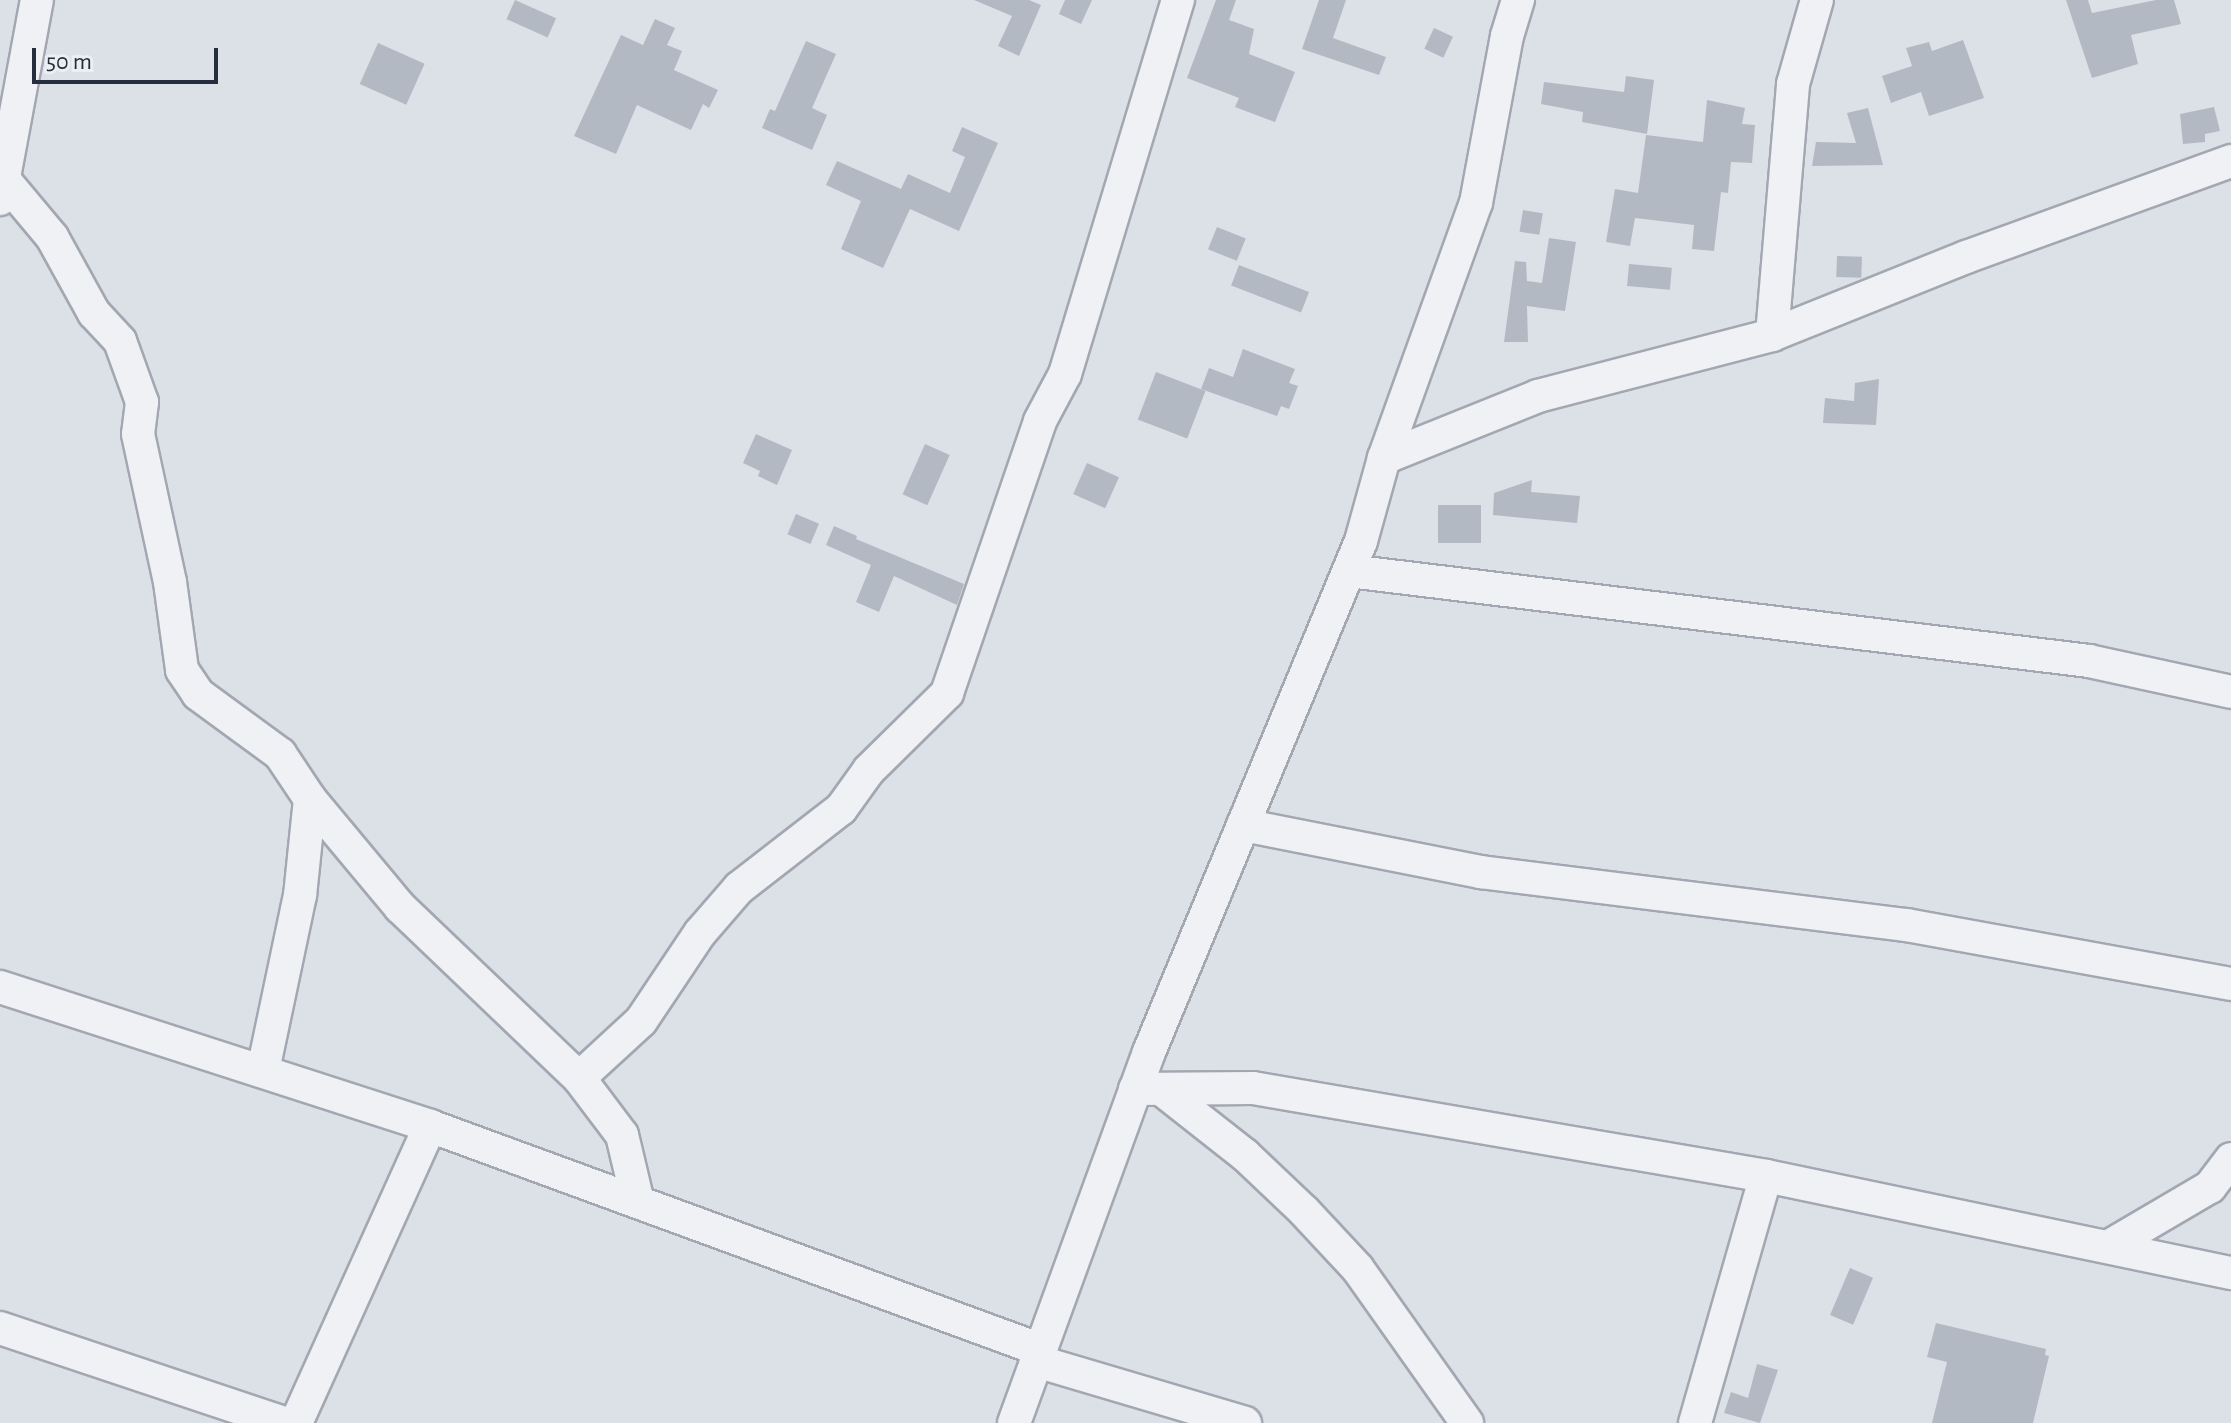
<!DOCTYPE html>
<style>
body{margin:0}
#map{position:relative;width:2231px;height:1423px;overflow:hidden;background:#dce0e7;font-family:"Alegreya Sans",sans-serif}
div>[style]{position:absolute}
.building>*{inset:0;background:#b3b9c3;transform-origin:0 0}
.roads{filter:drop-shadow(2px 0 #a2a7b1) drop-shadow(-2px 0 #a2a7b1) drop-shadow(0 2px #a2a7b1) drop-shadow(0 -2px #a2a7b1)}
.minor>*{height:32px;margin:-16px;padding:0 16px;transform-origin:16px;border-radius:16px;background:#eff1f5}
span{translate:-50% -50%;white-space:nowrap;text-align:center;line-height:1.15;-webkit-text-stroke:7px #ebeff4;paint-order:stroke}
.scale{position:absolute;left:32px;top:48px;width:186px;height:36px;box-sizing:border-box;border:4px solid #262e3d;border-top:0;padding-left:10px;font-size:24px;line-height:28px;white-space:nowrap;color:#262e3d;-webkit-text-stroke:6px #ebeff4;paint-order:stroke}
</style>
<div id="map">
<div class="building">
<div style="left:515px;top:0;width:45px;height:21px;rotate:24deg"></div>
<div style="clip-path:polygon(974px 0,1029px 0,1041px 5px,1019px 56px,998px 46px,1012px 16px)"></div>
<div style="clip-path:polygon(1065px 0,1092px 0,1081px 24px,1059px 14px)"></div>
<div style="clip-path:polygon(1216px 0,1236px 0,1229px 20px,1254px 29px,1249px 54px,1295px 72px,1275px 122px,1235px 107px,1239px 98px,1187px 78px)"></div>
<div style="clip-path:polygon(1319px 0,1346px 0,1333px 38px,1386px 57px,1379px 75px,1302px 49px)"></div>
<div style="clip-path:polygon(2066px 0,2088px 0,2092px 13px,2156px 0,2174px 0,2181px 24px,2131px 35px,2138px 64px,2092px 78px)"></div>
<div style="clip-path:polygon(655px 19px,675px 28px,667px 45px,682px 51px,674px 70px,718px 90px,709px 108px,703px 104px,691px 130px,637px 105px,616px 154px,574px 136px,621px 35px,643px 45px)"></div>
<div style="left:1434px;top:28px;width:21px;height:23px;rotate:25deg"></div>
<div style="clip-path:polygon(1963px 40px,1984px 98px,1929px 116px,1921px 92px,1891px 103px,1882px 76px,1912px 66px,1906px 48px,1929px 42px,1932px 51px)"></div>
<div style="clip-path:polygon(806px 41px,836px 54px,812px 108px,827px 115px,812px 150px,762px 128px,770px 109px,775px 111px)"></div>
<div style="left:378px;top:43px;width:51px;height:45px;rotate:24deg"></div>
<div style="clip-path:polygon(1626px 76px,1654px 80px,1647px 134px,1582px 122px,1583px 112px,1541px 104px,1544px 82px,1624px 92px)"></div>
<div style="clip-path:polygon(1707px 100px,1745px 108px,1742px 124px,1755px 125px,1752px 163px,1731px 162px,1728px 193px,1721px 192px,1714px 251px,1692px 249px,1694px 225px,1635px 218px,1630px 246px,1606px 242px,1615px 189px,1638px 193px,1646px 135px,1703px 142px)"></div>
<div style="clip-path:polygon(2214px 107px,2220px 131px,2205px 134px,2205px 142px,2183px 144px,2180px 114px)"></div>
<div style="clip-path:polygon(1868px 108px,1883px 165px,1812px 166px,1816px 142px,1856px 143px,1847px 113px)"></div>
<div style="clip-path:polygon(962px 127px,998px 143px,959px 231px,910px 209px,883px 268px,841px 249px,861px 201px,826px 185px,837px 161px,901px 189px,908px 174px,950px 193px,965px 157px,952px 151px)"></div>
<div style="left:1523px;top:210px;width:20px;height:22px;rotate:9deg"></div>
<div style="left:1217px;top:227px;width:31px;height:24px;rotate:22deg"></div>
<div style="clip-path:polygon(1549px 238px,1576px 242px,1565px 311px,1527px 306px,1528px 342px,1504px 342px,1515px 261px,1526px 262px,1527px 281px,1542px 283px)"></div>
<div style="left:1837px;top:256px;width:25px;height:21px;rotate:2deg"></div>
<div style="left:1629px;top:264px;width:43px;height:22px;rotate:5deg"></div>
<div style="left:1239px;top:265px;width:75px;height:22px;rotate:21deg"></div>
<div style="clip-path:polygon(1243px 349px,1295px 369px,1289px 383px,1298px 386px,1289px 409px,1281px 406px,1277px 416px,1201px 389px,1209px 368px,1233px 377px)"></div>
<div style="left:1156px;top:372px;width:53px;height:51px;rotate:21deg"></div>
<div style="clip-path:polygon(1879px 379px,1876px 425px,1823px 423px,1825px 398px,1854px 401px,1855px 383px)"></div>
<div style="clip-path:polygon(756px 434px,792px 450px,777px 485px,758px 476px,760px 471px,743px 463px)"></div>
<div style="left:925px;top:444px;width:27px;height:55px;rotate:24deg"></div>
<div style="left:1087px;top:463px;width:35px;height:34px;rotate:24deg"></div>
<div style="clip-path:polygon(1532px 480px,1531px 492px,1580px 496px,1577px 523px,1493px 515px,1494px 493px)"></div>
<div style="left:1438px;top:505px;width:43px;height:38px"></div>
<div style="left:796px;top:514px;width:25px;height:22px;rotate:23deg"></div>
<div style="clip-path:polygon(834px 526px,857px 536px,856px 539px,964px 584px,957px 605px,894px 576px,879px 612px,856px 602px,871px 565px,826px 545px)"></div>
<div style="left:1850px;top:1268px;width:25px;height:51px;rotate:23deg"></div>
<div style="clip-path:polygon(1936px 1323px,2046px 1349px,2045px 1355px,2049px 1356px,2033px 1423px,1932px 1423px,1947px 1362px,1927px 1357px)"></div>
<div style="clip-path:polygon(1757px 1364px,1778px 1370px,1760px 1423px,1724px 1413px,1731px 1392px,1748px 1398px)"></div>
</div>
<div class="roads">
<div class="minor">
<div style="left:6px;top:182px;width:72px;rotate:50.1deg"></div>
<div style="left:52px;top:237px;width:87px;rotate:61.1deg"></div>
<div style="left:94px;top:313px;width:38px;rotate:47deg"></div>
<div style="left:120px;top:341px;width:65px;rotate:70.2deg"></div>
<div style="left:142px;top:402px;width:32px;rotate:97deg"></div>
<div style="left:138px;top:434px;width:151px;rotate:77.8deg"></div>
<div style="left:170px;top:582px;width:89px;rotate:82.2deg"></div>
<div style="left:182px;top:670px;width:29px;rotate:56deg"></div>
<div style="left:198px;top:694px;width:102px;rotate:36.2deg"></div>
<div style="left:280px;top:754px;width:54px;rotate:56.3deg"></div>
<div style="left:310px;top:799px;width:97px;rotate:95.9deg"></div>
<div style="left:300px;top:895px;width:179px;rotate:101.9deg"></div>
<div style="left:0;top:199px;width:202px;rotate:-79.5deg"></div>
<div style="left:1772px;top:335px;width:252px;rotate:-85.2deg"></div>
<div style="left:1793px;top:84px;width:87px;rotate:-74.1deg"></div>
<div style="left:1384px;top:458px;width:166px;rotate:-21.9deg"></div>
<div style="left:1538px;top:396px;width:242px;rotate:-14.6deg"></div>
<div style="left:1772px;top:335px;width:209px;rotate:-21.9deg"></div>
<div style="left:1966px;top:257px;width:282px;rotate:-19.9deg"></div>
<div style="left:1349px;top:571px;width:745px;rotate:6.93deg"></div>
<div style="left:2089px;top:661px;width:145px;rotate:12.3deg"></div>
<div style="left:310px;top:799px;width:141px;rotate:50.2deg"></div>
<div style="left:400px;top:907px;width:248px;rotate:43.7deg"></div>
<div style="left:579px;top:1078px;width:71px;rotate:53deg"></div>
<div style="left:622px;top:1135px;width:69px;rotate:76.6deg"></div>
<div style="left:1243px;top:825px;width:243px;rotate:11.2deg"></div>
<div style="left:1481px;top:872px;width:429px;rotate:7.1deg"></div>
<div style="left:1907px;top:925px;width:329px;rotate:10.3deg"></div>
<div style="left:0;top:987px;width:452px;rotate:17.9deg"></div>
<div style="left:430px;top:1126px;width:651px;rotate:20.13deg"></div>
<div style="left:579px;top:1078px;width:84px;rotate:-42.6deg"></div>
<div style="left:641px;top:1021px;width:106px;rotate:-56.2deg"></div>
<div style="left:700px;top:933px;width:60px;rotate:-49.1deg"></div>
<div style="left:739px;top:888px;width:129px;rotate:-37.8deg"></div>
<div style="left:841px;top:809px;width:48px;rotate:-54.3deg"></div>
<div style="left:869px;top:770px;width:110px;rotate:-44.6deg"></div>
<div style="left:947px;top:693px;width:287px;rotate:-71.1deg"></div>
<div style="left:1040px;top:421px;width:53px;rotate:-62deg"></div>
<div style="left:1065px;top:374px;width:391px;rotate:-73.2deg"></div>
<div style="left:1135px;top:1089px;width:118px;rotate:-0.5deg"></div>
<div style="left:1253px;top:1088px;width:520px;rotate:9.73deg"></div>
<div style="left:1766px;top:1176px;width:475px;rotate:11.8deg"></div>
<div style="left:1161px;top:1089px;width:107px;rotate:38.2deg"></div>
<div style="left:1245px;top:1155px;width:81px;rotate:43.5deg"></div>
<div style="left:1304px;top:1211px;width:79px;rotate:47deg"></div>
<div style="left:1358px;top:1269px;width:189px;rotate:54.7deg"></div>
<div style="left:2111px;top:1245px;width:115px;rotate:-30.4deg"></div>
<div style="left:2210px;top:1187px;width:35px;rotate:-53deg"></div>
<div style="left:0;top:1328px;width:299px;rotate:18.5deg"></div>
<div style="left:1036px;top:1361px;width:218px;rotate:16.5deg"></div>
<div style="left:296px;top:1423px;width:326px;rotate:-65.7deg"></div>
<div style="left:1014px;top:1423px;width:395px;rotate:-70deg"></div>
<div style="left:1149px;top:1052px;width:553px;rotate:-67.47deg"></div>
<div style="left:1361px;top:541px;width:86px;rotate:-74.5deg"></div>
<div style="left:1384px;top:458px;width:271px;rotate:-70.2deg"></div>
<div style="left:1476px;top:203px;width:170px;rotate:-79.5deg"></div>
<div style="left:1507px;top:36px;width:38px;rotate:-73deg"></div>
<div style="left:1695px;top:1423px;width:257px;rotate:-74deg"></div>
</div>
</div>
<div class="scale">50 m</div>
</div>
